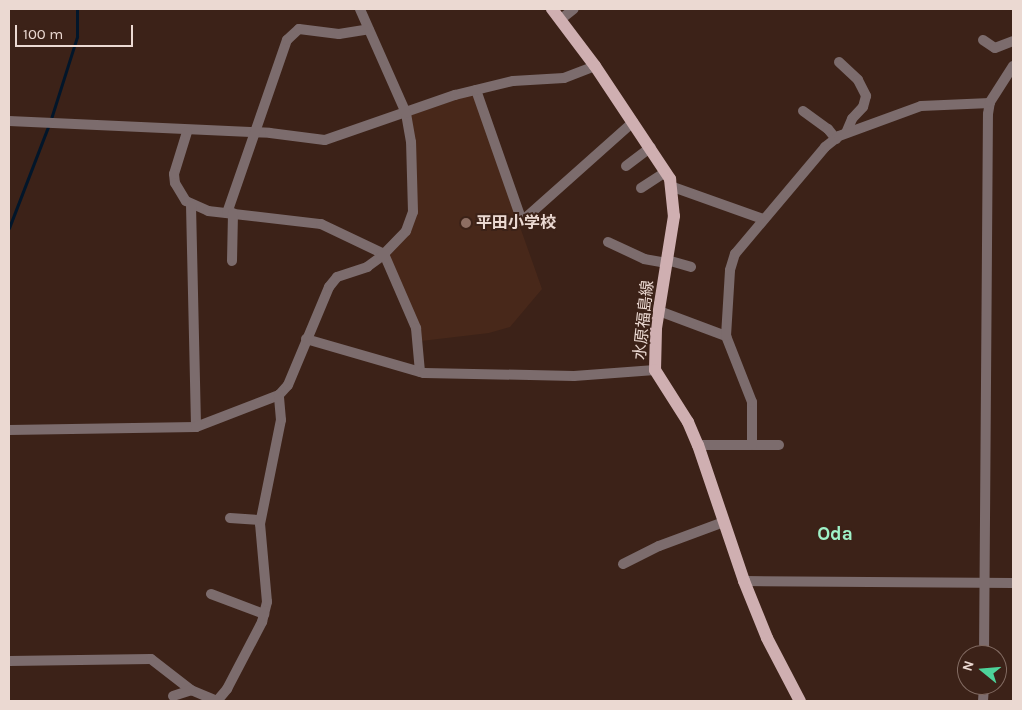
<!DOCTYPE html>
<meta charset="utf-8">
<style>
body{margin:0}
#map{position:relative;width:1022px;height:710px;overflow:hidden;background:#3c2218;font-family:Karla,"Noto Sans JP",sans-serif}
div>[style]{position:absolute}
.built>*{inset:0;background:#48281a}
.stream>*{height:2.5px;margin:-1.25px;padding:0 1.25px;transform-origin:1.25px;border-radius:1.25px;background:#02162a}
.minor>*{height:10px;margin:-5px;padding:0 5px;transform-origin:5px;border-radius:5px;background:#7c6c6d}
.major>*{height:12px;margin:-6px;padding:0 6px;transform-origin:6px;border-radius:6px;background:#cfafb1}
.dots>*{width:14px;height:14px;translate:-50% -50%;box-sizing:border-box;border:2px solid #3c2218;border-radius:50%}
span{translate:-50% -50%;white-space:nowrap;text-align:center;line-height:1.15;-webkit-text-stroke:4px #3c2218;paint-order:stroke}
.poi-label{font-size:16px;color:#ebd9d2;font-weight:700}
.left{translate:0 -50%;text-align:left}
.street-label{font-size:16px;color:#ebd9d2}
.quarter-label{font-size:19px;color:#9ff2c8;font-weight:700}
.frame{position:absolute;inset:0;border:10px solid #ebd9d2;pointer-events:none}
.north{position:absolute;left:957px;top:645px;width:50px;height:50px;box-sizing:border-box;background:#3c2218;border:1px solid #826b62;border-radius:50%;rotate:287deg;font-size:14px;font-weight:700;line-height:20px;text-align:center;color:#ebd9d2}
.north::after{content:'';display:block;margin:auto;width:18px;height:22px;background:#4dd39a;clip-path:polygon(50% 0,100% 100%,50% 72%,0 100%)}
.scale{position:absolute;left:15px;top:25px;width:118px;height:22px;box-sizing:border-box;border:2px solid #ebd9d2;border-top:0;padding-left:6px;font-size:15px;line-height:18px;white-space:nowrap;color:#ebd9d2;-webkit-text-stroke:4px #3c2218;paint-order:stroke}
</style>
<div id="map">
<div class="built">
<div style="clip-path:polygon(473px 94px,542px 289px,510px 327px,489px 333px,421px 341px,389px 256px,410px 233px,411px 115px)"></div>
</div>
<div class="stream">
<div style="left:51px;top:119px;width:86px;rotate:-72.4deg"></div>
<div style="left:77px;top:37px;width:28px;rotate:-90deg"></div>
<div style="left:9px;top:228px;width:108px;rotate:-68.9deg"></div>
</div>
<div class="minor">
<div style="left:561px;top:19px;width:16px;rotate:-38deg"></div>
<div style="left:983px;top:40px;width:14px;rotate:34deg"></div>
<div style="left:995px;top:48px;width:19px;rotate:-21deg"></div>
<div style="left:839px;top:62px;width:26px;rotate:43deg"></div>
<div style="left:858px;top:80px;width:18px;rotate:63deg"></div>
<div style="left:866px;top:96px;width:11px;rotate:105deg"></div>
<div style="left:863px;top:107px;width:16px;rotate:133deg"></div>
<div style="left:852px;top:119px;width:15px;rotate:113deg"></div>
<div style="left:476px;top:90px;width:139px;rotate:70.7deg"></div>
<div style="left:522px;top:221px;width:149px;rotate:-41.7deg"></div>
<div style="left:803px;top:111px;width:31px;rotate:36deg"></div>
<div style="left:828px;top:129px;width:13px;rotate:51deg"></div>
<div style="left:9px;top:121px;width:261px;rotate:2.6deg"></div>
<div style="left:270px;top:133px;width:55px;rotate:7.3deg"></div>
<div style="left:325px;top:140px;width:138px;rotate:-19.1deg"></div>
<div style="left:455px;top:95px;width:60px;rotate:-13.6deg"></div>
<div style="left:513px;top:81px;width:51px;rotate:-3.4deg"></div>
<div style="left:564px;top:78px;width:33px;rotate:-21deg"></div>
<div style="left:187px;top:132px;width:44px;rotate:107.2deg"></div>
<div style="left:174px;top:174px;width:9px;rotate:84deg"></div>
<div style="left:175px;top:183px;width:21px;rotate:59deg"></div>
<div style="left:186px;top:201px;width:24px;rotate:24deg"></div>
<div style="left:208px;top:211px;width:114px;rotate:6.6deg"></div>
<div style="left:321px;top:224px;width:70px;rotate:25.5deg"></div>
<div style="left:384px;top:254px;width:81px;rotate:66.6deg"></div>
<div style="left:416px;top:328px;width:44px;rotate:84.8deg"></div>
<div style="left:626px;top:166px;width:31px;rotate:-37deg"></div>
<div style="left:673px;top:187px;width:96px;rotate:19.6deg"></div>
<div style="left:641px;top:188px;width:30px;rotate:-33deg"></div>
<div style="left:191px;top:205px;width:222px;rotate:88.7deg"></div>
<div style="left:227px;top:213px;width:183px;rotate:-70.9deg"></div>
<div style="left:287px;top:40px;width:16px;rotate:-43deg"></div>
<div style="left:299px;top:29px;width:40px;rotate:7.1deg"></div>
<div style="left:339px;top:34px;width:30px;rotate:-9deg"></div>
<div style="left:608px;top:242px;width:40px;rotate:25deg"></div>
<div style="left:644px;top:259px;width:23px;rotate:10deg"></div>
<div style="left:667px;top:260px;width:25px;rotate:16deg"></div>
<div style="left:232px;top:261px;width:48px;rotate:-88.8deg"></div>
<div style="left:659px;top:311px;width:72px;rotate:20.5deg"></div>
<div style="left:306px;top:339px;width:123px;rotate:16.1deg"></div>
<div style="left:424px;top:373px;width:150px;rotate:1.1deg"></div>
<div style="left:574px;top:376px;width:81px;rotate:-4.2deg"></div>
<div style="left:9px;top:430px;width:187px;rotate:-0.9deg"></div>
<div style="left:196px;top:427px;width:89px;rotate:-21.1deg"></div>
<div style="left:279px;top:395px;width:13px;rotate:-48deg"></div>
<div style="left:288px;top:385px;width:106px;rotate:-67.3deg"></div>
<div style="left:329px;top:287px;width:13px;rotate:-51deg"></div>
<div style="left:337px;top:277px;width:32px;rotate:-18deg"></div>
<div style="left:367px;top:267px;width:17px;rotate:-36deg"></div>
<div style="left:381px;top:257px;width:36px;rotate:-46deg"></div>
<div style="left:406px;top:231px;width:20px;rotate:-70deg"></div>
<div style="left:413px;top:212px;width:70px;rotate:-91.6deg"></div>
<div style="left:411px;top:142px;width:29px;rotate:-100deg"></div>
<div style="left:406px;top:113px;width:114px;rotate:-113.9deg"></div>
<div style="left:698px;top:445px;width:81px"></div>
<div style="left:752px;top:445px;width:43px;rotate:-90deg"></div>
<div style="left:752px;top:402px;width:71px;rotate:-111.5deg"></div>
<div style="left:726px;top:336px;width:66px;rotate:-86.5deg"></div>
<div style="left:730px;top:270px;width:17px;rotate:-73deg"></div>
<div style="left:735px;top:254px;width:140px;rotate:-49.9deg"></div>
<div style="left:825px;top:147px;width:18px;rotate:-38deg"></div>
<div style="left:839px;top:136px;width:87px;rotate:-20.1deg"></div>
<div style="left:921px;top:106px;width:69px;rotate:-2.5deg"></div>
<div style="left:230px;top:518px;width:30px;rotate:4deg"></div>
<div style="left:623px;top:564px;width:40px;rotate:-26.6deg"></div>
<div style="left:659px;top:546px;width:69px;rotate:-20.3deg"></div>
<div style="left:744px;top:581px;width:269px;rotate:0.4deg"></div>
<div style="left:211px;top:594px;width:57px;rotate:20.7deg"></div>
<div style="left:984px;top:655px;width:541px;rotate:-89.58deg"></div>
<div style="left:988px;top:114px;width:12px;rotate:-81deg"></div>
<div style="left:990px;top:102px;width:43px;rotate:-57.4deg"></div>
<div style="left:9px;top:661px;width:142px;rotate:-0.8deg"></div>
<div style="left:151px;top:659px;width:51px;rotate:37.8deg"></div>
<div style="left:191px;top:690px;width:28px;rotate:23deg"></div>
<div style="left:173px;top:696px;width:19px;rotate:-18deg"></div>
<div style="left:217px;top:701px;width:16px;rotate:-50deg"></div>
<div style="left:227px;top:689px;width:76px;rotate:-62.4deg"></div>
<div style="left:262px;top:622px;width:21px;rotate:-76deg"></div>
<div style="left:267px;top:602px;width:78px;rotate:-95.1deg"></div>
<div style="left:260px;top:524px;width:106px;rotate:-78.6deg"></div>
<div style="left:281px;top:420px;width:25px;rotate:-95deg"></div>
<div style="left:983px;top:701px;width:16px;rotate:-86deg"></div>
</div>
<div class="major">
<div style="left:552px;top:9px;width:71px;rotate:53deg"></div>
<div style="left:595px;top:66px;width:136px;rotate:56.4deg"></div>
<div style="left:670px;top:179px;width:37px;rotate:84deg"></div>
<div style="left:674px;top:216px;width:114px;rotate:99.1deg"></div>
<div style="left:656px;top:329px;width:41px;rotate:91.4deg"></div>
<div style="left:655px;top:370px;width:62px;rotate:57.6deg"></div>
<div style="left:688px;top:422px;width:25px;rotate:67deg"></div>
<div style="left:698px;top:445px;width:144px;rotate:71.3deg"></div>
<div style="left:744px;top:581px;width:61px;rotate:68deg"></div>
<div style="left:767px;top:638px;width:71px;rotate:62.4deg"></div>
</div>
<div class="dots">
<div style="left:466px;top:223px;background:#8d6e63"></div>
</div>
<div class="poi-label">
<span class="left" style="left:476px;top:223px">平田小学校</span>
</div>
<div class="street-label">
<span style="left:644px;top:320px;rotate:-84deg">水原福島線</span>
</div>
<div class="quarter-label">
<span style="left:835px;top:535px">Oda</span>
</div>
<div class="frame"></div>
<div class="north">N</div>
<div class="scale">100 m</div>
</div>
